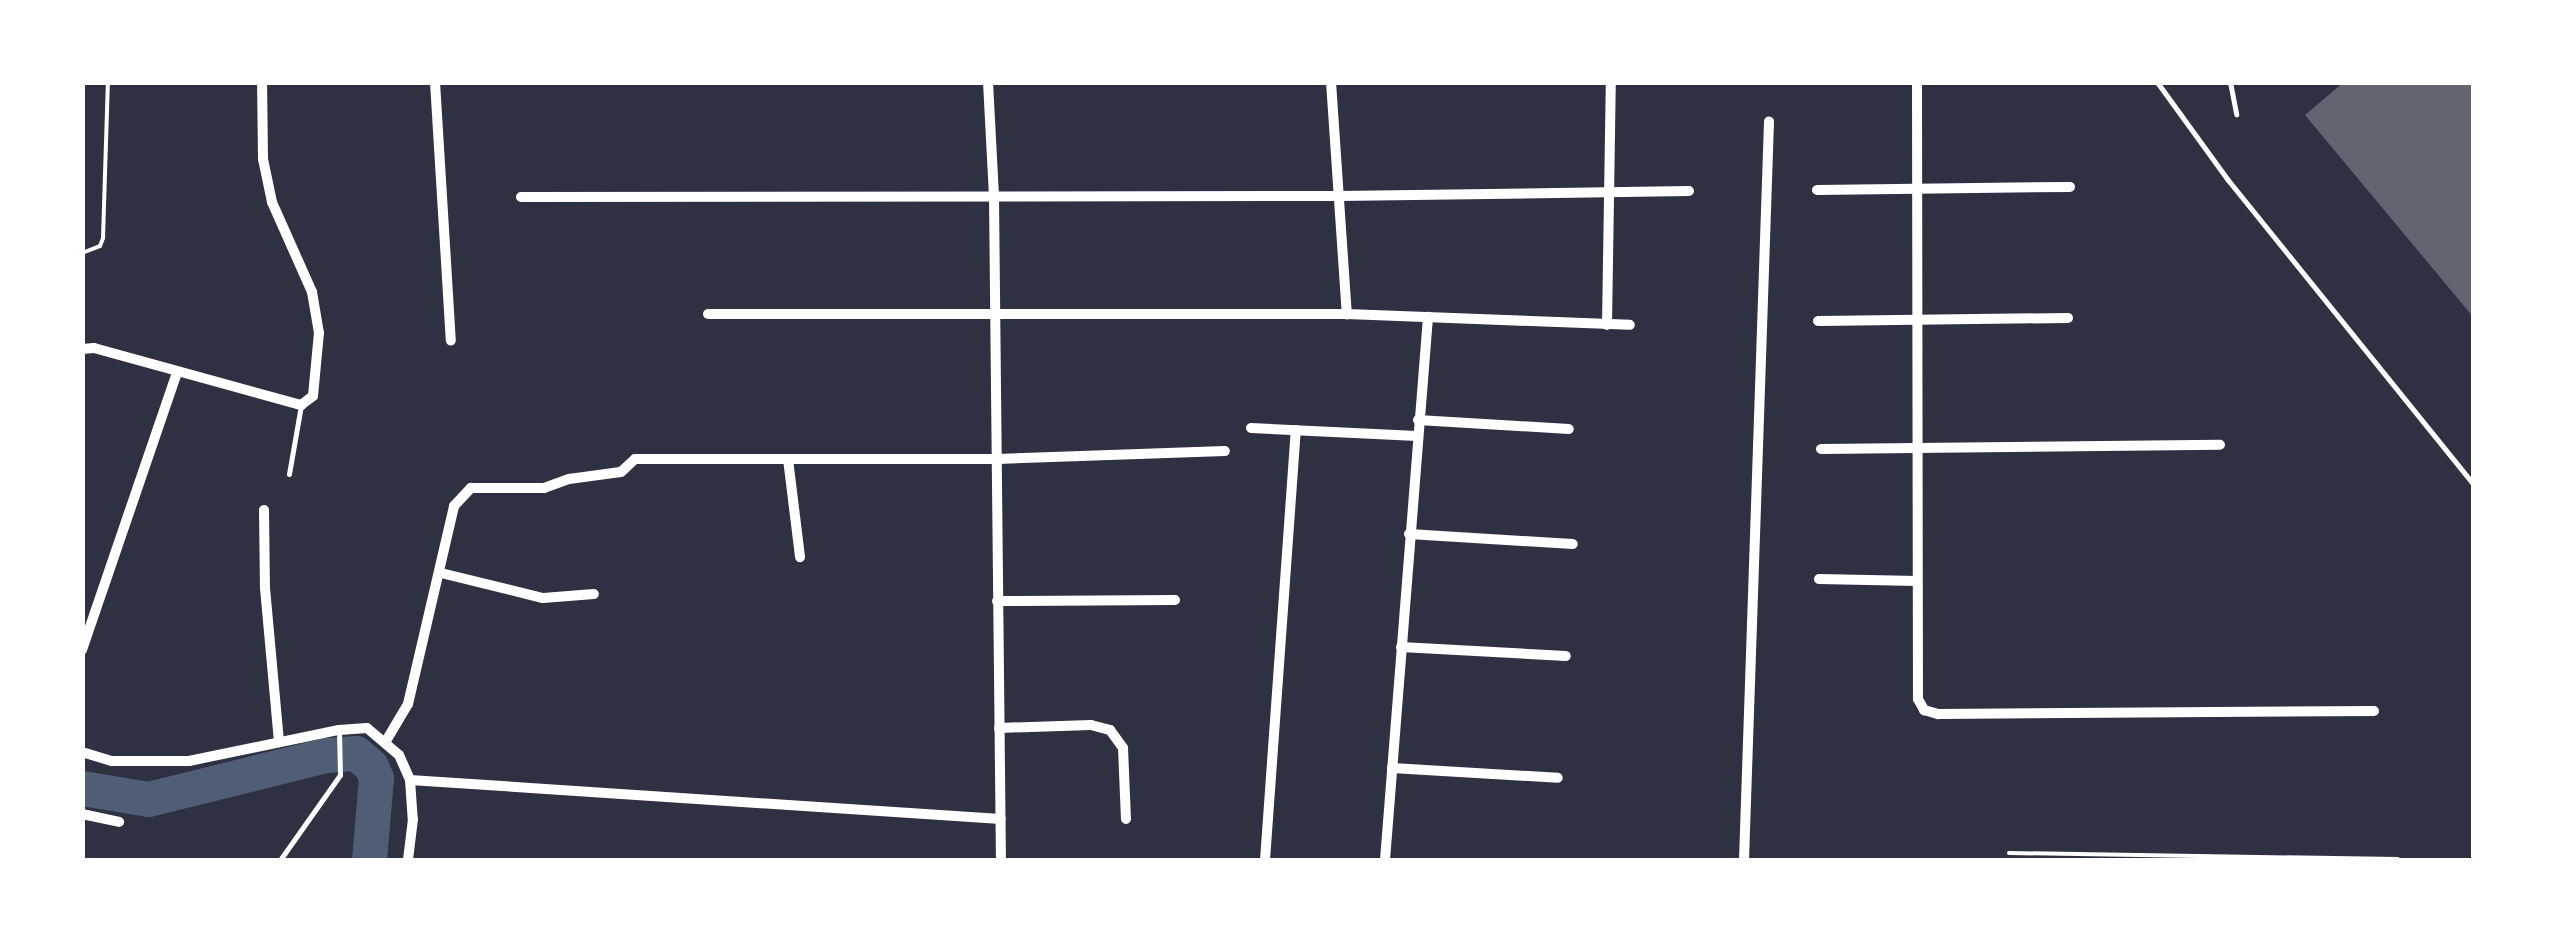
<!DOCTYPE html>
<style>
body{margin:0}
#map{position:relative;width:2556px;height:943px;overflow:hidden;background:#2d3142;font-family:"Exo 2",sans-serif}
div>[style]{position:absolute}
.river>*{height:35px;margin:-17.5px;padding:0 17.5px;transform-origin:17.5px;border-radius:17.5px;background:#4f5d75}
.building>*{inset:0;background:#626471}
.path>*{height:4px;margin:-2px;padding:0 2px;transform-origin:2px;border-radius:2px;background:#fff}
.service>*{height:5px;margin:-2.5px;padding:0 2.5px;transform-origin:2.5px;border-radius:2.5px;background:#fff}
.minor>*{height:10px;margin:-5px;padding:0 5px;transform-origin:5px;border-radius:5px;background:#fff}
span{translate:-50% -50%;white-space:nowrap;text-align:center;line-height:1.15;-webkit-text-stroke:8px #fff;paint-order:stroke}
.frame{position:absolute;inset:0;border:85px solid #fff;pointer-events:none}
</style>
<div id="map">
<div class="river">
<div style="left:82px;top:788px;width:67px;rotate:9.5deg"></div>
<div style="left:148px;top:799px;width:183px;rotate:-13.9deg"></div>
<div style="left:326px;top:755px;width:30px;rotate:-4deg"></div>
<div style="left:356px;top:753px;width:20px;rotate:41deg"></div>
<div style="left:371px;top:766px;width:13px;rotate:67deg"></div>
<div style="left:376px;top:778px;width:82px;rotate:94.9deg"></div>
</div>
<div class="building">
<div style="clip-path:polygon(2344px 82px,2474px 82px,2474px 318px,2305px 115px)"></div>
</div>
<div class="path">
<div style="left:82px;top:253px;width:19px;rotate:-21deg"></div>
<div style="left:100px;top:246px;width:9px;rotate:-69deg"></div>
<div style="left:103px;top:238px;width:156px;rotate:-88.2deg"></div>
<div style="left:2009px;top:853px;width:389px;rotate:0.9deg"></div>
</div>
<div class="service">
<div style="left:2157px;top:82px;width:121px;rotate:54.1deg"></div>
<div style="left:2228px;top:180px;width:392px;rotate:51.1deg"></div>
<div style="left:2230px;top:82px;width:33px;rotate:79deg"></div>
<div style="left:289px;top:474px;width:70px;rotate:-80.1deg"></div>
<div style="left:280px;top:860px;width:104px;rotate:-54.8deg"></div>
<div style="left:340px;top:775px;width:45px;rotate:-91.3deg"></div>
</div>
<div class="minor">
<div style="left:435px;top:82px;width:259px;rotate:86.5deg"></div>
<div style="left:988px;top:82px;width:115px;rotate:87deg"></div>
<div style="left:994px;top:197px;width:663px;rotate:89.4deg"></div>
<div style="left:1331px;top:82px;width:233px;rotate:86.1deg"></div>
<div style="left:1917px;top:82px;width:617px;rotate:89.91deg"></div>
<div style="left:1918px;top:699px;width:13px;rotate:61deg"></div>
<div style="left:1924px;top:710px;width:15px;rotate:16deg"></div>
<div style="left:1938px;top:714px;width:436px;rotate:-0.4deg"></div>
<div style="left:1817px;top:190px;width:253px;rotate:-0.7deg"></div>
<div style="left:521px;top:197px;width:818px;rotate:-0.07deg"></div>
<div style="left:1339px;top:196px;width:350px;rotate:-0.8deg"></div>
<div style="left:708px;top:314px;width:639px"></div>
<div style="left:1347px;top:314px;width:283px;rotate:2.2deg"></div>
<div style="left:1818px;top:321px;width:250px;rotate:-0.7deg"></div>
<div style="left:1607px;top:325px;width:243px;rotate:-89.1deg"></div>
<div style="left:82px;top:349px;width:12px;rotate:-5deg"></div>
<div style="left:94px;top:348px;width:215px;rotate:15.4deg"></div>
<div style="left:301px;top:405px;width:15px;rotate:-37deg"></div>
<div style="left:313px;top:396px;width:63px;rotate:-84.6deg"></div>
<div style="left:319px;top:333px;width:42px;rotate:-99.7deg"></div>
<div style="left:312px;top:292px;width:98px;rotate:-114deg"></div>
<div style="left:272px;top:202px;width:44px;rotate:-101.8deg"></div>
<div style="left:263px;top:159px;width:77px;rotate:-90.7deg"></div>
<div style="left:1418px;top:420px;width:151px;rotate:3.4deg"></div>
<div style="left:1251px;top:428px;width:166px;rotate:2.8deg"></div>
<div style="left:1821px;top:449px;width:399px;rotate:-0.6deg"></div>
<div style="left:788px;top:459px;width:99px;rotate:83deg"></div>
<div style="left:264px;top:510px;width:78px;rotate:89.3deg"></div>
<div style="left:265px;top:588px;width:155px;rotate:84.8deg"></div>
<div style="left:1409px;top:534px;width:164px;rotate:3.5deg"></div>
<div style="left:441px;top:573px;width:105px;rotate:13.8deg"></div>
<div style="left:543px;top:598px;width:51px;rotate:-4.5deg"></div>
<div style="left:1819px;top:579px;width:98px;rotate:1.2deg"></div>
<div style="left:997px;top:601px;width:178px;rotate:-0.3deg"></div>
<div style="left:1401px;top:647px;width:165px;rotate:3.1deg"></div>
<div style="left:82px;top:650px;width:294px;rotate:-71.1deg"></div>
<div style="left:999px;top:728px;width:92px;rotate:-1.9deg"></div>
<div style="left:1091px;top:725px;width:20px;rotate:15deg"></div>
<div style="left:1110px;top:730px;width:22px;rotate:54deg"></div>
<div style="left:1123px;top:748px;width:71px;rotate:87.6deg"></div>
<div style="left:386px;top:741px;width:43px;rotate:-59.3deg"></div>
<div style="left:408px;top:704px;width:203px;rotate:-76.9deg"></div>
<div style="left:454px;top:506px;width:25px;rotate:-47deg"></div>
<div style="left:471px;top:488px;width:73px"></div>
<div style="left:544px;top:488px;width:27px;rotate:-20deg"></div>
<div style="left:569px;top:479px;width:52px;rotate:-7.7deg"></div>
<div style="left:621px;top:472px;width:19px;rotate:-43deg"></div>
<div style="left:635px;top:459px;width:362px"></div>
<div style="left:997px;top:459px;width:228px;rotate:-2deg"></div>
<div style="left:82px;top:752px;width:30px;rotate:17deg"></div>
<div style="left:111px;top:761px;width:78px"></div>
<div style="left:189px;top:761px;width:153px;rotate:-11.7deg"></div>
<div style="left:339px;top:730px;width:28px;rotate:-4deg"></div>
<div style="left:367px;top:728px;width:42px;rotate:40.2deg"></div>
<div style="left:399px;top:755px;width:27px;rotate:66deg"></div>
<div style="left:410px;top:780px;width:39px;rotate:86deg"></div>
<div style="left:413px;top:819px;width:41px;rotate:97deg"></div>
<div style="left:1392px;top:768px;width:166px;rotate:3.4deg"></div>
<div style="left:410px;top:780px;width:592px;rotate:3.78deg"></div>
<div style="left:82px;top:814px;width:38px;rotate:12deg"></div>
<div style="left:1265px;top:860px;width:431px;rotate:-85.9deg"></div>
<div style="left:1385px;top:860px;width:545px;rotate:-85.47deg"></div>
<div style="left:1744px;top:860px;width:739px;rotate:-88.06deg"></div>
</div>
<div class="frame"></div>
</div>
